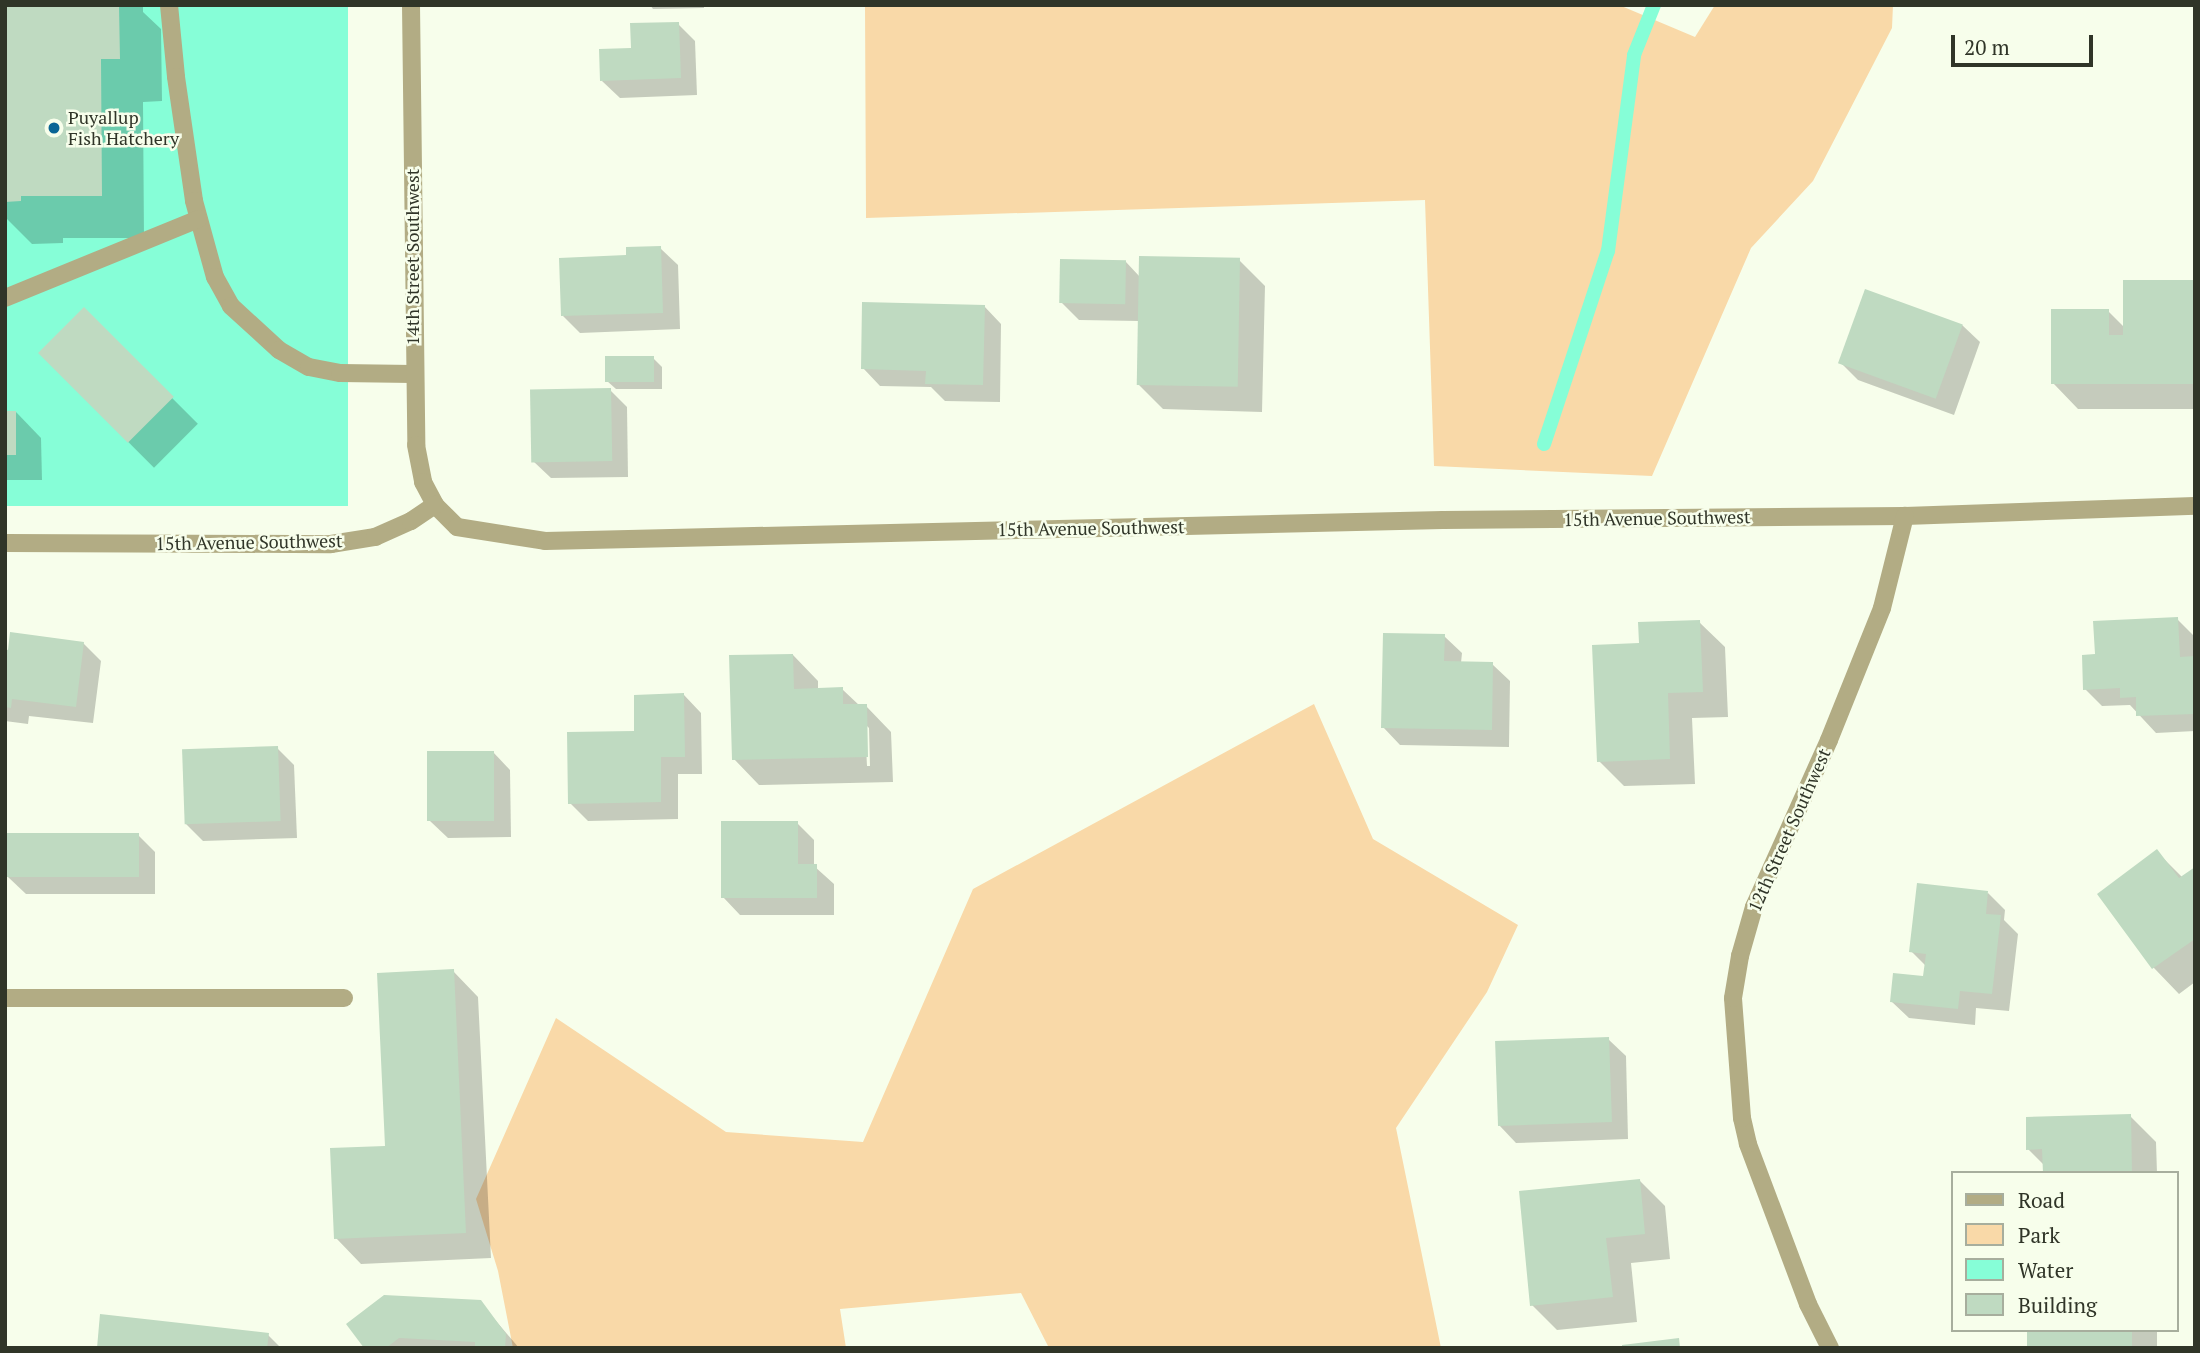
<!DOCTYPE html>
<style>
body{margin:0}
#map{position:relative;width:2200px;height:1353px;overflow:hidden;background:#f7feeb;font-family:"PT Serif",serif}
div>[style]{position:absolute}
.green>*{inset:0;background:#f9d9a8}
.water>*{inset:0;background:#86fed7;transform-origin:0 0}
.shadow>*{inset:0;background:#0003;transform-origin:0 0}
.stream>*{height:14px;margin:-7px;padding:0 7px;transform-origin:7px;border-radius:7px;background:#86fed7}
.building>*{inset:0;background:#bfdac1;transform-origin:0 0}
.minor>*{height:18px;margin:-9px;padding:0 9px;transform-origin:9px;border-radius:9px;background:#b2ac84}
.dots>*{width:19px;height:19px;translate:-50% -50%;box-sizing:border-box;border:4px solid #f7feeb;border-radius:50%}
span{translate:-50% -50%;white-space:nowrap;text-align:center;line-height:1.15;-webkit-text-stroke:5px #f7feeb;paint-order:stroke}
.poi-label{font-size:18px;color:#303528}
.left{translate:0 -50%;text-align:left}
.street-label{font-size:18px;color:#303528}
.frame{position:absolute;inset:0;border:7px solid #303528;pointer-events:none}
.legend{position:absolute;left:1951px;top:1171px;width:228px;height:161px;box-sizing:border-box;background:#f7feeb;border:2px solid #a7ae9d;margin:0;padding:9px 12px;list-style:none;font-size:21px;color:#303528}
.legend li{display:flex;align-items:center;gap:14px;height:35px}
.legend b{width:35px;border:2px solid #a7ae9d}
.scale{position:absolute;left:1951px;top:35px;width:142px;height:32px;box-sizing:border-box;border:4px solid #303528;border-top:0;padding-left:9px;font-size:21px;line-height:24px;white-space:nowrap;color:#303528;-webkit-text-stroke:5px #f7feeb;paint-order:stroke}
</style>
<div id="map">
<div class="green">
<div style="clip-path:polygon(865px 5px,1619px 5px,1695px 37px,1715px 5px,1893px 5px,1892px 28px,1813px 181px,1751px 248px,1652px 476px,1434px 466px,1425px 200px,866px 218px)"></div>
<div style="clip-path:polygon(1314px 704px,1373px 839px,1518px 925px,1487px 992px,1396px 1128px,1441px 1348px,1049px 1348px,1021px 1293px,840px 1309px,846px 1348px,513px 1348px,498px 1271px,476px 1199px,556px 1018px,726px 1132px,863px 1142px,973px 889px)"></div>
</div>
<div class="water">
<div style="left:5px;top:5px;width:343px;height:501px"></div>
</div>
<div class="shadow">
<div style="clip-path:polygon(5px 5px,143px 5px,143px 12px,161px 29px,162px 101px,143px 102px,144px 238px,63px 238px,63px 243px,32px 244px,5px 217px)"></div>
<div style="clip-path:polygon(650px 5px,704px 5px,704px 8px,653px 9px)"></div>
<div style="clip-path:polygon(678px 24px,695px 41px,697px 95px,620px 98px,602px 81px,633px 50px)"></div>
<div style="clip-path:polygon(660px 248px,678px 265px,680px 329px,580px 333px,563px 316px,628px 257px)"></div>
<div style="clip-path:polygon(1239px 260px,1265px 286px,1262px 412px,1163px 409px,1138px 384px,1139px 321px,1079px 320px,1061px 302px,1126px 262px,1140px 277px)"></div>
<div style="clip-path:polygon(2195px 282px,2195px 409px,2078px 409px,2053px 383px,2108px 311px,2125px 328px)"></div>
<div style="clip-path:polygon(984px 306px,1001px 324px,1000px 402px,945px 401px,931px 387px,880px 386px,863px 368px)"></div>
<div style="left:84px;top:310px;width:161px;height:62px;rotate:45deg"></div>
<div style="clip-path:polygon(1962px 325px,1980px 342px,1954px 415px,1858px 380px,1841px 363px)"></div>
<div style="clip-path:polygon(653px 358px,662px 367px,662px 389px,616px 389px,607px 381px)"></div>
<div style="clip-path:polygon(610px 390px,627px 407px,628px 477px,551px 478px,533px 461px)"></div>
<div style="clip-path:polygon(5px 412px,16px 412px,41px 438px,42px 480px,5px 480px)"></div>
<div style="clip-path:polygon(2177px 619px,2195px 637px,2195px 731px,2156px 733px,2130px 705px,2102px 706px,2085px 689px,2097px 656px)"></div>
<div style="clip-path:polygon(1699px 622px,1725px 647px,1728px 717px,1692px 718px,1695px 784px,1624px 786px,1599px 761px,1641px 645px)"></div>
<div style="clip-path:polygon(1444px 636px,1462px 653px,1461px 663px,1492px 664px,1510px 681px,1509px 747px,1400px 745px,1383px 727px)"></div>
<div style="clip-path:polygon(83px 643px,101px 661px,93px 723px,29px 716px,28px 724px,5px 721px,5px 651px)"></div>
<div style="clip-path:polygon(evenodd,793px 655px,818px 681px,818px 690px,842px 689px,860px 706px,866px 706px,891px 732px,893px 782px,759px 785px,734px 759px,793px 655px,865px 724px,869px 728px,870px 766px,867px 766px,865px 724px)"></div>
<div style="clip-path:polygon(684px 695px,701px 713px,702px 774px,678px 774px,678px 819px,588px 821px,570px 803px,636px 733px)"></div>
<div style="clip-path:polygon(277px 748px,294px 765px,297px 838px,203px 841px,186px 824px)"></div>
<div style="clip-path:polygon(493px 752px,510px 770px,511px 837px,448px 838px,430px 821px)"></div>
<div style="clip-path:polygon(797px 823px,814px 840px,814px 866px,834px 884px,834px 915px,740px 915px,723px 897px)"></div>
<div style="clip-path:polygon(138px 835px,155px 852px,155px 894px,26px 894px,8px 877px)"></div>
<div style="clip-path:polygon(2157px 852px,2183px 878px,2195px 869px,2195px 982px,2179px 994px,2154px 968px,2099px 894px)"></div>
<div style="clip-path:polygon(1988px 893px,2005px 910px,2004px 920px,2018px 934px,2009px 1011px,1976px 1008px,1975px 1025px,1909px 1018px,1891px 1001px,1925px 978px,1926px 966px,1911px 951px)"></div>
<div style="clip-path:polygon(453px 971px,478px 997px,491px 1258px,361px 1264px,336px 1238px,387px 1147px)"></div>
<div style="clip-path:polygon(1608px 1039px,1626px 1056px,1628px 1139px,1516px 1143px,1499px 1125px)"></div>
<div style="clip-path:polygon(2130px 1116px,2156px 1142px,2157px 1173px,2044px 1173px,2044px 1165px,2028px 1149px)"></div>
<div style="clip-path:polygon(1639px 1180px,1665px 1206px,1670px 1259px,1631px 1263px,1637px 1322px,1557px 1330px,1532px 1305px)"></div>
<div style="clip-path:polygon(480px 1302px,519px 1348px,366px 1348px)"></div>
<div style="left:2029px;top:1330px;width:128px;height:18px"></div>
<div style="clip-path:polygon(268px 1335px,281px 1348px,99px 1348px)"></div>
</div>
<div class="stream">
<div style="left:1544px;top:444px;width:203px;rotate:-71.7deg"></div>
<div style="left:1608px;top:251px;width:198px;rotate:-82.4deg"></div>
<div style="left:1634px;top:55px;width:54px;rotate:-68.2deg"></div>
</div>
<div class="building">
<div style="clip-path:polygon(5px 5px,119px 5px,120px 59px,101px 59px,102px 196px,21px 196px,21px 201px,5px 202px)"></div>
<div style="clip-path:polygon(679px 22px,681px 78px,600px 81px,599px 49px,631px 48px,630px 23px)"></div>
<div style="clip-path:polygon(661px 246px,663px 313px,561px 316px,559px 258px,626px 255px,626px 247px)"></div>
<div style="left:1139px;top:256px;width:101px;height:129px;rotate:1deg"></div>
<div style="left:1060px;top:259px;width:66px;height:44px;rotate:1deg"></div>
<div style="clip-path:polygon(2123px 280px,2195px 280px,2195px 384px,2051px 384px,2051px 309px,2109px 309px,2109px 335px,2123px 335px)"></div>
<div style="left:1865px;top:289px;width:104px;height:79px;rotate:20deg"></div>
<div style="clip-path:polygon(862px 302px,985px 305px,983px 385px,925px 384px,926px 371px,861px 369px)"></div>
<div style="left:84px;top:307px;width:127px;height:65px;rotate:45deg"></div>
<div style="left:605px;top:356px;width:49px;height:26px"></div>
<div style="left:611px;top:388px;width:73px;height:81px;rotate:89deg"></div>
<div style="left:5px;top:411px;width:11px;height:44px"></div>
<div style="clip-path:polygon(2178px 617px,2180px 657px,2195px 656px,2195px 714px,2136px 716px,2136px 697px,2120px 698px,2120px 688px,2083px 690px,2082px 655px,2095px 654px,2093px 621px)"></div>
<div style="clip-path:polygon(1700px 620px,1703px 692px,1668px 693px,1670px 759px,1597px 762px,1592px 645px,1639px 643px,1638px 622px)"></div>
<div style="clip-path:polygon(10px 632px,84px 642px,76px 707px,12px 699px,11px 708px,5px 707px,5px 649px,8px 650px)"></div>
<div style="clip-path:polygon(1383px 633px,1445px 634px,1444px 661px,1493px 662px,1492px 730px,1381px 728px)"></div>
<div style="clip-path:polygon(793px 654px,794px 689px,843px 687px,843px 704px,867px 704px,868px 757px,732px 760px,729px 655px)"></div>
<div style="clip-path:polygon(684px 693px,685px 757px,661px 757px,661px 802px,568px 804px,567px 732px,634px 731px,634px 695px)"></div>
<div style="left:278px;top:746px;width:75px;height:96px;rotate:88deg"></div>
<div style="left:427px;top:751px;width:67px;height:70px"></div>
<div style="clip-path:polygon(721px 821px,798px 821px,798px 864px,817px 864px,817px 898px,721px 898px)"></div>
<div style="left:139px;top:833px;width:44px;height:133px;rotate:90deg"></div>
<div style="clip-path:polygon(2157px 849px,2179px 878px,2195px 867px,2195px 939px,2152px 969px,2097px 894px)"></div>
<div style="clip-path:polygon(1917px 883px,1988px 891px,1986px 914px,2001px 915px,1992px 994px,1960px 991px,1958px 1009px,1890px 1002px,1893px 973px,1923px 976px,1926px 954px,1909px 952px)"></div>
<div style="clip-path:polygon(454px 969px,466px 1233px,334px 1239px,330px 1148px,385px 1146px,377px 973px)"></div>
<div style="left:1609px;top:1037px;width:85px;height:114px;rotate:88deg"></div>
<div style="clip-path:polygon(2131px 1114px,2132px 1173px,2043px 1173px,2042px 1149px,2026px 1150px,2026px 1117px)"></div>
<div style="clip-path:polygon(1640px 1179px,1645px 1234px,1606px 1238px,1613px 1297px,1530px 1306px,1519px 1191px)"></div>
<div style="clip-path:polygon(384px 1295px,481px 1300px,506px 1334px,505px 1348px,475px 1348px,475px 1342px,399px 1338px,386px 1348px,364px 1348px,346px 1324px)"></div>
<div style="clip-path:polygon(100px 1314px,269px 1333px,267px 1348px,97px 1348px)"></div>
<div style="left:2027px;top:1330px;width:105px;height:17px"></div>
<div style="clip-path:polygon(1679px 1338px,1680px 1348px,1622px 1348px,1622px 1345px)"></div>
</div>
<div class="minor">
<div style="left:169px;top:5px;width:72px;rotate:84.4deg"></div>
<div style="left:176px;top:77px;width:125px;rotate:81.7deg"></div>
<div style="left:194px;top:201px;width:79px;rotate:74.6deg"></div>
<div style="left:215px;top:277px;width:33px;rotate:61deg"></div>
<div style="left:231px;top:306px;width:65px;rotate:42.5deg"></div>
<div style="left:279px;top:350px;width:34px;rotate:30deg"></div>
<div style="left:309px;top:367px;width:32px;rotate:11deg"></div>
<div style="left:340px;top:373px;width:73px;rotate:0.8deg"></div>
<div style="left:411px;top:5px;width:440px;rotate:89.3deg"></div>
<div style="left:416px;top:445px;width:38px;rotate:79deg"></div>
<div style="left:423px;top:482px;width:26px;rotate:62deg"></div>
<div style="left:435px;top:505px;width:31px;rotate:45deg"></div>
<div style="left:457px;top:527px;width:89px;rotate:9deg"></div>
<div style="left:545px;top:541px;width:898px;rotate:-1.34deg"></div>
<div style="left:1443px;top:520px;width:462px;rotate:-0.5deg"></div>
<div style="left:1905px;top:516px;width:290px;rotate:-2deg"></div>
<div style="left:5px;top:298px;width:209px;rotate:-22.2deg"></div>
<div style="left:5px;top:543px;width:326px;rotate:0.2deg"></div>
<div style="left:331px;top:544px;width:45px;rotate:-9deg"></div>
<div style="left:375px;top:537px;width:39px;rotate:-24deg"></div>
<div style="left:411px;top:521px;width:29px;rotate:-34deg"></div>
<div style="left:5px;top:998px;width:339px"></div>
<div style="left:1830px;top:1348px;width:49px;rotate:-116.6deg"></div>
<div style="left:1808px;top:1304px;width:171px;rotate:-110.6deg"></div>
<div style="left:1748px;top:1144px;width:27px;rotate:-103deg"></div>
<div style="left:1742px;top:1118px;width:120px;rotate:-94.3deg"></div>
<div style="left:1733px;top:998px;width:43px;rotate:-80.5deg"></div>
<div style="left:1740px;top:956px;width:51px;rotate:-74.1deg"></div>
<div style="left:1754px;top:907px;width:183px;rotate:-65.8deg"></div>
<div style="left:1829px;top:740px;width:142px;rotate:-68.1deg"></div>
<div style="left:1882px;top:608px;width:95px;rotate:-76deg"></div>
</div>
<div class="dots">
<div style="left:54px;top:128px;background:#096595"></div>
</div>
<div class="poi-label">
<span class="left" style="left:68px;top:128px">Puyallup<br>Fish Hatchery</span>
</div>
<div class="street-label">
<span style="left:412px;top:257px;rotate:-90deg">14th Street Southwest</span>
<span style="left:1657px;top:518px;rotate:-1deg">15th Avenue Southwest</span>
<span style="left:1091px;top:528px;rotate:-1deg">15th Avenue Southwest</span>
<span style="left:249px;top:542px;rotate:-1deg">15th Avenue Southwest</span>
<span style="left:1789px;top:830px;rotate:-66deg">12th Street Southwest</span>
</div>
<div class="frame"></div>
<ul class="legend">
<li><b style="height:9px;background:#b2ac84"></b>Road</li>
<li><b style="height:19px;background:#f9d9a8"></b>Park</li>
<li><b style="height:19px;background:#86fed7"></b>Water</li>
<li><b style="height:19px;background:#bfdac1"></b>Building</li>
</ul>
<div class="scale">20 m</div>
</div>
